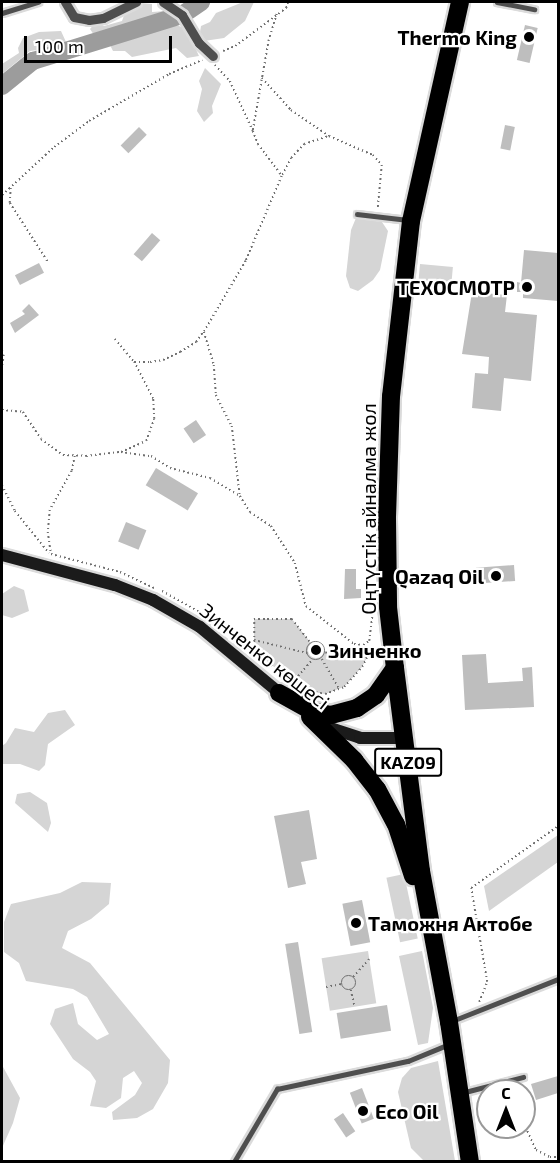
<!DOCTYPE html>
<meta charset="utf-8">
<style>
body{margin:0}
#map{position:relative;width:560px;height:1163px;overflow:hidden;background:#fff;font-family:"Exo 2",sans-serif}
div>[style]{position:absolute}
.green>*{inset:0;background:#d5d5d5;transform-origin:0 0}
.river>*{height:18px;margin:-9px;padding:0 9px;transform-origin:9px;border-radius:9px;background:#9c9c9c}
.building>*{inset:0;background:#bebebe;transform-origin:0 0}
.path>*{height:1.5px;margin-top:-0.75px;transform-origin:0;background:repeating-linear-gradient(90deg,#707070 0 1.5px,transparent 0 4.5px)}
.path>.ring{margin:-0.75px;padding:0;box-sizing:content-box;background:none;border:1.5px solid #707070;border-radius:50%}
.roads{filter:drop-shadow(2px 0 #dbdbdb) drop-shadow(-2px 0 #dbdbdb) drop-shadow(0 2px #dbdbdb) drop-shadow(0 -2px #dbdbdb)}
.lane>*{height:4.5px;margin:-2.25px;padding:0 2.25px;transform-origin:2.25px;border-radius:2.25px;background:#4e4e4e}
.street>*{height:9px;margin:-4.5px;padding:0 4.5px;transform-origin:4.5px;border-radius:4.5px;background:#4e4e4e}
.secondary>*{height:12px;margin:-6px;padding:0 6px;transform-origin:6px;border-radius:6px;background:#1b1b1b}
.highway>*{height:18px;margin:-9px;padding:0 9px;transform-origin:9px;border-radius:9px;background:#000}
.dots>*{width:16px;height:16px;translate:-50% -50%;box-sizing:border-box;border:3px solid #fff;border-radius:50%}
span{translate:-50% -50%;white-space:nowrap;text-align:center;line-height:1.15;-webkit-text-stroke:4.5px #fff;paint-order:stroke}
.shield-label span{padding:2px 4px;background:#fff;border:2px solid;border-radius:4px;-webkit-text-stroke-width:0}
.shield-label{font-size:18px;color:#000;font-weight:700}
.poi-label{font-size:20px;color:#000;font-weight:700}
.right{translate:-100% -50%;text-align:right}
.left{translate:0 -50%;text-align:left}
.street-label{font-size:20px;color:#000}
.frame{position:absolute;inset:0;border:3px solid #000;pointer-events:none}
.north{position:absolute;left:476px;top:1079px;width:60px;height:60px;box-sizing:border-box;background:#fff;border:2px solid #999;border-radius:50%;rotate:0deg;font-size:16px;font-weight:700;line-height:24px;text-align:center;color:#000}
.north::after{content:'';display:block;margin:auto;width:21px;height:27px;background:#000;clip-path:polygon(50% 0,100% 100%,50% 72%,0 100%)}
.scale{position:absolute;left:24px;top:36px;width:148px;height:27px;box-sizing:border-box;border:3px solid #000;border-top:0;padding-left:8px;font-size:18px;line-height:21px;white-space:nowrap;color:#000;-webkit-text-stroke:4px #fff;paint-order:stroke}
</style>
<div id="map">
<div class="green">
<div style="clip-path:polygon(243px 2px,254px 2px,245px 21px,224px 38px,204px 41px,199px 38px,201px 26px,210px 22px,216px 13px)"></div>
<div style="clip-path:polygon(141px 3px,152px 4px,152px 12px,166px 11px,173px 14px,105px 35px,94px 35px,90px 29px,96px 22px,104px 26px,122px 21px,127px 7px)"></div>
<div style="clip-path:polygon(175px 25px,186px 28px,199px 56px,187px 58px,176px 48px,132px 57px,125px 51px,113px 51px,110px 45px,140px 32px)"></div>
<div style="clip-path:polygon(61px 31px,66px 42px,52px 48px,30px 51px,2px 74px,2px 64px,19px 53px,18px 48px,23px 38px,39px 32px)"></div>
<div style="clip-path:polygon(205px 68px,221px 84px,212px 106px,213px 113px,204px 122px,197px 111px,202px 89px,199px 81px)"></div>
<div style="clip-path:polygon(356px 218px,382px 222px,388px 231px,380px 270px,373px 280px,358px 291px,350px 288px,346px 276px,351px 230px)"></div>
<div style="left:420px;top:264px;width:33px;height:16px;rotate:5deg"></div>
<div style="clip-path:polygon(14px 586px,24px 590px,29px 611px,12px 618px,2px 615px,2px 594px)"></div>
<div style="clip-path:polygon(254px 619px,292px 619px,311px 643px,323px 644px,325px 653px,367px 657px,362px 667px,344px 687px,325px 694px,303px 690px,254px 651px)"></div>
<div style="clip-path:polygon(65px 710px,75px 725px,48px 744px,45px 765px,39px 771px,20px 764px,2px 764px,2px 746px,6px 743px,15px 728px,34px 732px,48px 713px)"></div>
<div style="clip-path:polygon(30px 792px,47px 803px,51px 823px,48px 832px,15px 803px,17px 794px)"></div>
<div style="clip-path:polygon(558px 835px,558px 862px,489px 911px,484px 886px)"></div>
<div style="left:404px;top:874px;width:66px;height:18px;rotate:78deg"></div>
<div style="clip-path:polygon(82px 882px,111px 883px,109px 904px,91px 919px,68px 931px,62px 948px,90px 963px,170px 1060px,168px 1083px,153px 1109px,137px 1118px,113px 1120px,112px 1112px,135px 1095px,142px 1083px,134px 1071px,123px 1078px,121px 1098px,106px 1108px,90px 1106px,96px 1081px,90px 1072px,73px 1059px,50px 1024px,55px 1009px,73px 1003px,78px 1024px,97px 1040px,109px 1034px,87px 997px,73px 989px,26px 981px,19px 963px,4px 952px,4px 922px,11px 904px,60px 893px)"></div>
<div style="left:368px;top:951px;width:53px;height:47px;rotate:81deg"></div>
<div style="clip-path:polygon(422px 951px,433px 1008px,428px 1043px,418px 1045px,399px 956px)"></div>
<div style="clip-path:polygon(438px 1061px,455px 1161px,424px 1161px,411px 1148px,398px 1092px,402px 1078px,411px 1068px)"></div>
<div style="clip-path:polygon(2px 1065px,20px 1098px,13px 1123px,2px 1148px)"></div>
</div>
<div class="river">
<div style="left:2px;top:86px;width:40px;rotate:-39deg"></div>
<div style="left:33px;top:61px;width:156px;rotate:-17.2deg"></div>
<div style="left:182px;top:15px;width:23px;rotate:-34deg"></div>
</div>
<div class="building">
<div style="left:525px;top:25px;width:13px;height:36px;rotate:13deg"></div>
<div style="left:505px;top:125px;width:10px;height:24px;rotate:11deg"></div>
<div style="left:139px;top:127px;width:11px;height:26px;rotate:45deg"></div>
<div style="left:152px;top:233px;width:11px;height:28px;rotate:41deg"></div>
<div style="clip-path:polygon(524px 250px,558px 253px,558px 301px,523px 298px,523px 292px,517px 292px,517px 282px,521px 283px)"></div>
<div style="left:39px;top:263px;width:11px;height:27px;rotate:63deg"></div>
<div style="clip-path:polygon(472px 292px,507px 295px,505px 312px,537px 315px,531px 381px,504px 378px,501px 411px,472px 408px,475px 373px,488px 374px,489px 357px,462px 354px)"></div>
<div style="clip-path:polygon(29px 304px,39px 315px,15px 333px,10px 323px,25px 314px,22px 311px)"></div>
<div style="left:196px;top:420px;width:18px;height:15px;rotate:56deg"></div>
<div style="left:156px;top:468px;width:49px;height:20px;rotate:31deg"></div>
<div style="left:126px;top:522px;width:22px;height:21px;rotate:22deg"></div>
<div style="left:514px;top:565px;width:16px;height:38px;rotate:86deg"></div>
<div style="clip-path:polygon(345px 569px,356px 569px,356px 589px,361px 589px,361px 598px,344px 599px)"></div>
<div style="clip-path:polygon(486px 654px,488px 683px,523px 681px,522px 668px,532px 667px,534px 707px,465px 710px,462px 655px)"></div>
<div style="clip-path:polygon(309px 810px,317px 859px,301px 862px,306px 884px,288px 888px,274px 816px)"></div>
<div style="left:362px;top:900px;width:43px;height:20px;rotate:79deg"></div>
<div style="left:298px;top:942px;width:91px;height:13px;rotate:81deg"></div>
<div style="left:387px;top:1005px;width:26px;height:51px;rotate:81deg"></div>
<div style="clip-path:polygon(558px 1076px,558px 1093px,536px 1100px,531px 1084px)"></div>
<div style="left:362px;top:1088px;width:33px;height:13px;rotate:69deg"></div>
<div style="left:343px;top:1113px;width:22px;height:11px;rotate:56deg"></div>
</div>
<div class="path">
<div style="left:277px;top:14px;width:27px;rotate:107deg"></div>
<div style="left:269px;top:40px;width:92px;rotate:100deg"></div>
<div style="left:253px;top:131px;width:14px;rotate:69deg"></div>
<div style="left:258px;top:144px;width:40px;rotate:53deg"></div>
<div style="left:282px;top:176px;width:92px;rotate:113deg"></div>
<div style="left:246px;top:261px;width:82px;rotate:120.6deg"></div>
<div style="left:204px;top:332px;width:34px;rotate:73deg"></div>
<div style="left:214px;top:365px;width:30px;rotate:86deg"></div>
<div style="left:216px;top:395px;width:35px;rotate:63deg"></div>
<div style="left:232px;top:426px;width:70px;rotate:83.5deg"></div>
<div style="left:240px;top:496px;width:19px;rotate:58deg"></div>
<div style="left:250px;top:512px;width:25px;rotate:34deg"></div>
<div style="left:271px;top:526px;width:44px;rotate:57deg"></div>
<div style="left:295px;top:563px;width:44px;rotate:75.7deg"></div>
<div style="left:306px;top:606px;width:61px;rotate:38.4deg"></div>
<div style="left:354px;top:644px;width:9px;rotate:6deg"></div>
<div style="left:363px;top:645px;width:7px;rotate:-34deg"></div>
<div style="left:369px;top:641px;width:32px;rotate:-83deg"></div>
<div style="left:223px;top:51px;width:13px;rotate:-23deg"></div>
<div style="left:235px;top:46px;width:64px;rotate:-36.7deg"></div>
<div style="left:286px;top:8px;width:6px;rotate:-72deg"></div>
<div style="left:215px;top:65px;width:22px;rotate:47deg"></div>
<div style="left:230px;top:81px;width:55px;rotate:65.3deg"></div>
<div style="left:262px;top:78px;width:43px;rotate:47.8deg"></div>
<div style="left:291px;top:110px;width:46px;rotate:34.4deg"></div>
<div style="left:329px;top:136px;width:48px;rotate:23.4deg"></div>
<div style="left:373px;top:155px;width:13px;rotate:48deg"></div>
<div style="left:382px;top:165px;width:43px;rotate:95.3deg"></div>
<div style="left:282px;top:175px;width:19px;rotate:-62deg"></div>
<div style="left:291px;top:158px;width:19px;rotate:-47deg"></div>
<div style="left:304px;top:144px;width:26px;rotate:-18deg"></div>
<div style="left:11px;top:188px;width:15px;rotate:94deg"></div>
<div style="left:10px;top:203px;width:70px;rotate:57.2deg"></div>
<div style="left:2px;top:195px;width:71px;rotate:-42.7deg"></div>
<div style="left:54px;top:147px;width:44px;rotate:-36.6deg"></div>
<div style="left:89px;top:121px;width:93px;rotate:-30.4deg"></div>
<div style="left:169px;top:74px;width:36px;rotate:-23deg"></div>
<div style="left:115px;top:339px;width:30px;rotate:50deg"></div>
<div style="left:134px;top:362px;width:16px"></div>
<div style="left:150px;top:362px;width:13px;rotate:-9deg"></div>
<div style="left:163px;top:360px;width:19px;rotate:-25deg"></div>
<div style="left:180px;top:352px;width:19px;rotate:-32deg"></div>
<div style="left:196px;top:342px;width:12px;rotate:-55deg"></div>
<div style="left:2px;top:350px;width:5px;rotate:68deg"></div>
<div style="left:4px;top:355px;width:15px;rotate:98deg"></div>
<div style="left:2px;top:410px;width:21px;rotate:5deg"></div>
<div style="left:23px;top:412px;width:32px;rotate:56deg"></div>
<div style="left:41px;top:439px;width:27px;rotate:36deg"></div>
<div style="left:63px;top:455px;width:23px;rotate:2deg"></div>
<div style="left:86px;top:456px;width:35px;rotate:-7deg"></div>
<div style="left:121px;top:452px;width:30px;rotate:8deg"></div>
<div style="left:151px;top:456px;width:22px;rotate:32deg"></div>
<div style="left:170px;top:468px;width:41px;rotate:14deg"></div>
<div style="left:210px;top:478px;width:35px;rotate:31deg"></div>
<div style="left:121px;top:452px;width:27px;rotate:-24deg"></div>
<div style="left:146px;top:441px;width:23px;rotate:-70deg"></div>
<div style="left:154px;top:419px;width:20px;rotate:-93deg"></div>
<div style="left:153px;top:399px;width:42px;rotate:-117.2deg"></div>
<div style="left:75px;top:456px;width:15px;rotate:101deg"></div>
<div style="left:72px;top:471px;width:45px;rotate:119.4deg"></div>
<div style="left:50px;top:510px;width:22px;rotate:95deg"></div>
<div style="left:48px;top:532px;width:22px;rotate:82deg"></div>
<div style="left:51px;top:554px;width:71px;rotate:14.6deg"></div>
<div style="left:120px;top:572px;width:38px;rotate:25deg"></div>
<div style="left:2px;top:485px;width:29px;rotate:63deg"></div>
<div style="left:15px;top:511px;width:54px;rotate:51deg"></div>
<div style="left:162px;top:591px;width:49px;rotate:29.2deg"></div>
<div style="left:205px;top:615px;width:61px;rotate:36.3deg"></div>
<div style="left:254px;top:640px;width:55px;rotate:13.8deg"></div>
<div class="ring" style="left:307px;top:642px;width:16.5px;height:16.5px"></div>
<div style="left:322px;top:659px;width:34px;rotate:60deg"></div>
<div style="left:292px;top:683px;width:30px;rotate:-49deg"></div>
<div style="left:293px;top:684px;width:51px;rotate:-139.8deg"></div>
<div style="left:254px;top:651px;width:32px;rotate:-90deg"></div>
<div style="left:254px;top:619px;width:38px"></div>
<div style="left:292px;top:619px;width:31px;rotate:52deg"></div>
<div style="left:307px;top:691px;width:18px;rotate:9deg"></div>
<div style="left:325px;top:694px;width:20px;rotate:-20deg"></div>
<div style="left:344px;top:687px;width:27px;rotate:-48deg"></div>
<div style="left:362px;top:667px;width:11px;rotate:-63deg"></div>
<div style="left:367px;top:657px;width:42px;rotate:-174.6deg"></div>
<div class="ring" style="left:342px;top:976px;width:12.5px;height:12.5px"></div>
<div style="left:353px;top:977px;width:24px;rotate:-48deg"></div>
<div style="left:326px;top:987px;width:16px;rotate:-11deg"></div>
<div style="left:351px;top:990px;width:17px;rotate:77deg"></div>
<div style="left:479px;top:1002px;width:22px;rotate:-68deg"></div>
<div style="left:487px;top:982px;width:95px;rotate:-99.7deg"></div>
<div style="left:471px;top:888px;width:107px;rotate:-35.5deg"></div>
<div style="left:524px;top:1123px;width:30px;rotate:66deg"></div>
<div style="left:536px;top:1150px;width:16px;rotate:27deg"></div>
<div style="left:550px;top:1157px;width:8px"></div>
</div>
<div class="roads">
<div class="lane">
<div style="left:497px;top:2px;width:38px;rotate:11deg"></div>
<div style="left:2px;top:13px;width:38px;rotate:-17deg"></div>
<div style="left:357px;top:214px;width:51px;rotate:6.7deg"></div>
<div style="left:452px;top:1021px;width:114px;rotate:-21.6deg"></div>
<div style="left:465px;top:1092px;width:60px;rotate:-14.5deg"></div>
<div style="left:234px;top:1162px;width:85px;rotate:-59.5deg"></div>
<div style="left:277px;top:1089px;width:134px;rotate:-12.1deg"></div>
<div style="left:408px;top:1061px;width:42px;rotate:-22.3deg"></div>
</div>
<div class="street">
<div style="left:65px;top:2px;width:17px;rotate:59deg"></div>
<div style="left:74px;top:17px;width:15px;rotate:11deg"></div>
<div style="left:89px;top:20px;width:14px;rotate:-8deg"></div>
<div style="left:103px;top:18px;width:37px;rotate:-26deg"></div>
<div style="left:163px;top:2px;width:23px;rotate:34deg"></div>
<div style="left:182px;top:15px;width:33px;rotate:59deg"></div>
<div style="left:199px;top:43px;width:19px;rotate:43deg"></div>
</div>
<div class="secondary">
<div style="left:2px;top:555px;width:117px;rotate:14.9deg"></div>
<div style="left:115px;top:585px;width:41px;rotate:21.5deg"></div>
<div style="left:153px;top:600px;width:54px;rotate:29.9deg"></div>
<div style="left:200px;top:627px;width:108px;rotate:39.7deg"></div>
<div style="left:324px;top:726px;width:38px;rotate:18deg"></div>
<div style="left:360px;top:738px;width:45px"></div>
</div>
<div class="highway">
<div style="left:460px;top:2px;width:224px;rotate:102.6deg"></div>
<div style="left:411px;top:221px;width:176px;rotate:96.5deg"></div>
<div style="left:391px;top:396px;width:123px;rotate:91.9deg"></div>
<div style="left:387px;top:519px;width:88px;rotate:89.3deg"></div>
<div style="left:388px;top:607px;width:61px;rotate:83.5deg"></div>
<div style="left:395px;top:668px;width:205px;rotate:82.7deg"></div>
<div style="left:421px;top:871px;width:154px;rotate:79.5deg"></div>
<div style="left:449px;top:1022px;width:142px;rotate:81.5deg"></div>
<div style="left:279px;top:693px;width:38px;rotate:29deg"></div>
<div style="left:312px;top:711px;width:19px;rotate:12deg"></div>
<div style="left:331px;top:715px;width:27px;rotate:-15deg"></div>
<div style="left:357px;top:708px;width:23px;rotate:-34deg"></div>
<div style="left:376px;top:695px;width:33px;rotate:-55deg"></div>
<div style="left:310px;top:717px;width:62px;rotate:44.3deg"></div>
<div style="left:354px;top:760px;width:37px;rotate:52deg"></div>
<div style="left:377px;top:789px;width:40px;rotate:62deg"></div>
<div style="left:396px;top:824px;width:55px;rotate:71.9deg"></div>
</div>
</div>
<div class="dots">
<div style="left:529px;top:37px;background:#000"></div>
<div style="left:527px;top:287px;background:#000"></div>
<div style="left:496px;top:576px;background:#000"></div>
<div style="left:316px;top:650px;background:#000"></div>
<div style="left:356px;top:923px;background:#000"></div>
<div style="left:363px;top:1111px;background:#000"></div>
</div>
<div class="shield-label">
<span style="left:408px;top:762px">KAZ09</span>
</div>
<div class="poi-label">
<span class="right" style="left:517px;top:37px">Thermo King</span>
<span class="right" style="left:515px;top:287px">ТЕХОСМОТР</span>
<span class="right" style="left:484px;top:576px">Qazaq Oil</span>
<span class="left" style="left:328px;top:650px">Зинченко</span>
<span class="left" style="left:368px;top:923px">Таможня Актобе</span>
<span class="left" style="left:375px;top:1111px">Eco Oil</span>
</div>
<div class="street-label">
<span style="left:368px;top:509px;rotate:-90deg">Оңтүстік айналма жол</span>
<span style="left:265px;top:656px;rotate:38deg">Зинченко көшесі</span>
</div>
<div class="frame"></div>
<div class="north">С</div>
<div class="scale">100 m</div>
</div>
